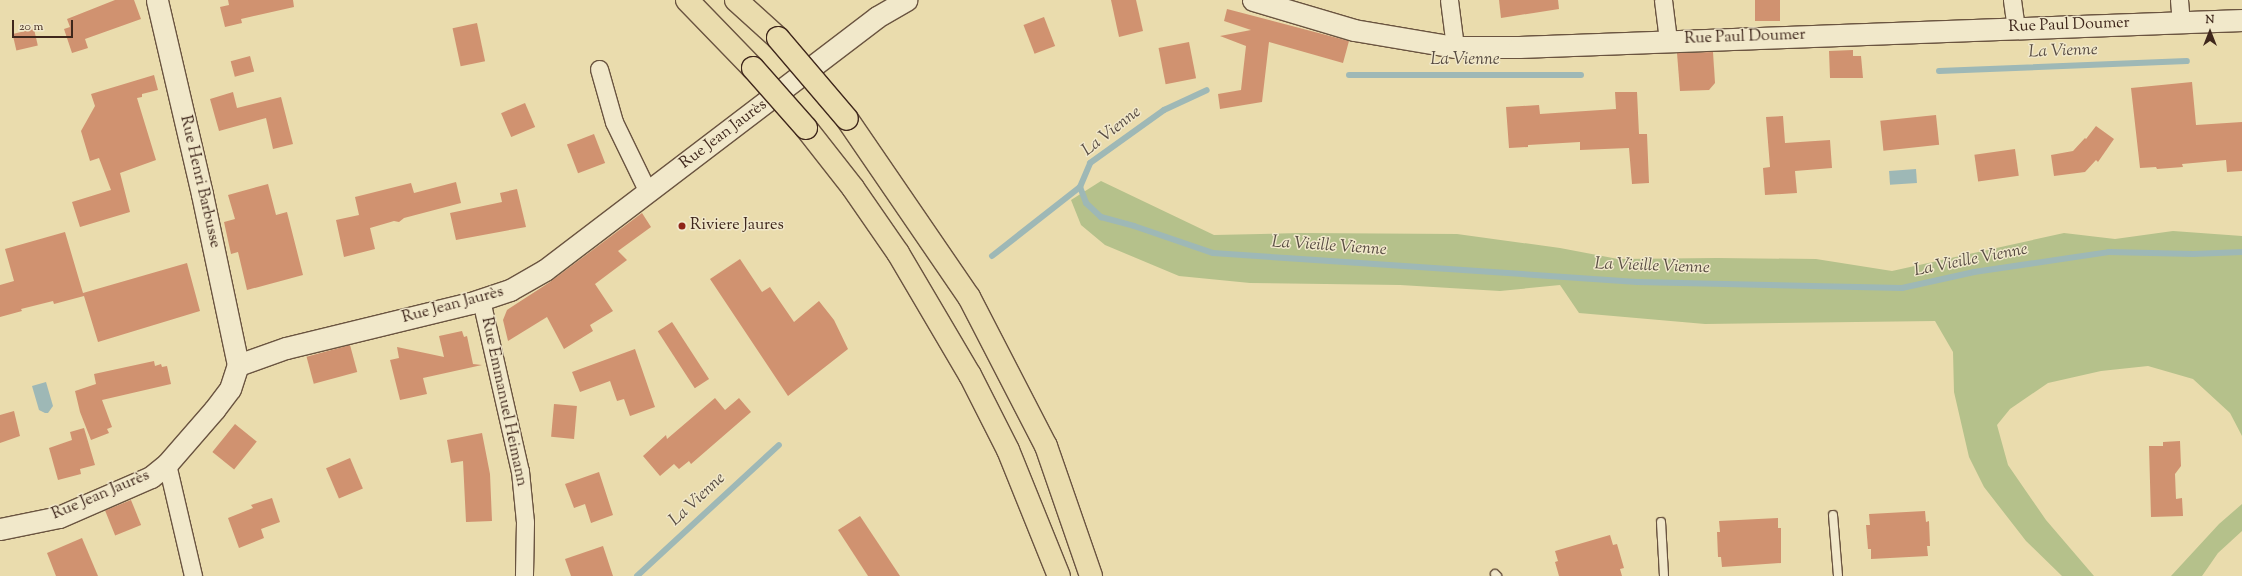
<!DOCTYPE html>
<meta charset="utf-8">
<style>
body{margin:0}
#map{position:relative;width:2242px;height:576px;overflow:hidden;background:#eadcad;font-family:"Sorts Mill Goudy",serif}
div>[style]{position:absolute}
.green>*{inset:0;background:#b5c18b}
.water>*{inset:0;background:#9eb8b6;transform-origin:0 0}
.stream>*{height:6px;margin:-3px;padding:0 3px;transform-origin:3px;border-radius:3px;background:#9eb8b6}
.building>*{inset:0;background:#d09270;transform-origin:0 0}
.roads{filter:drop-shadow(1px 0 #6a5440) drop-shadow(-1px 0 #6a5440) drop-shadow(0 1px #6a5440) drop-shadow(0 -1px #6a5440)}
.service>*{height:8px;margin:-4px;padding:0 4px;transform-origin:4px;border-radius:4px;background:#f1e8ca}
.minor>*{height:17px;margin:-8.5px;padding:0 8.5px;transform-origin:8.5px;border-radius:8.5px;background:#f1e8ca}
.tertiary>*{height:21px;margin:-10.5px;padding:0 10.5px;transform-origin:10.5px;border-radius:10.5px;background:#f1e8ca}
.trunk>*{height:22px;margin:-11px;padding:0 11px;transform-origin:11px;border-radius:11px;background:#eadcad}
.bridges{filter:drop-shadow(1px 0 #3f271c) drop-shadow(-1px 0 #3f271c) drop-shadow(0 1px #3f271c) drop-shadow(0 -1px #3f271c)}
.trunk-bridge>*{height:22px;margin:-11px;padding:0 11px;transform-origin:11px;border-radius:11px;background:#eadcad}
.dots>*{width:11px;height:11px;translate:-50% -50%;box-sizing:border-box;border:2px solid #f1e8ca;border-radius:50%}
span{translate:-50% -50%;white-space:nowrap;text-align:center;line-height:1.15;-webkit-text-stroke:3px #f1e8ca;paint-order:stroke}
.street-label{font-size:16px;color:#3f271c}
.poi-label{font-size:16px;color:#3f271c}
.left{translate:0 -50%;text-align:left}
.water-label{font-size:17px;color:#574b42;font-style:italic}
.north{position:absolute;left:2190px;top:12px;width:40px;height:40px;-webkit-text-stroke:3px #f1e8ca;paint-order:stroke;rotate:0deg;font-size:11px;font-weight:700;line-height:16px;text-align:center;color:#3f271c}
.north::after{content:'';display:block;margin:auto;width:14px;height:18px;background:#3f271c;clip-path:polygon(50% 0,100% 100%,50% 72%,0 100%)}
.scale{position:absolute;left:12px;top:20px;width:61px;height:18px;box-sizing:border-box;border:2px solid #3f271c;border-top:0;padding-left:5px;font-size:12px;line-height:14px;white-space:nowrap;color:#3f271c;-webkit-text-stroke:3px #f1e8ca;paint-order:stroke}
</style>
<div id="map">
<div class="green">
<div style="clip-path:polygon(1101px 181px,1214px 235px,1300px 233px,1457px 234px,1560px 248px,1618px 259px,1717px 258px,1816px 259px,1892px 271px,2064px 233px,2115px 239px,2173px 231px,2242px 236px,2242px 436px,2230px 413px,2193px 379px,2148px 366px,2101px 371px,2048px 383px,2010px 409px,1997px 425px,2008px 465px,2046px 520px,2094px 576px,2062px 576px,2026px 541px,1984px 487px,1969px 457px,1954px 392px,1953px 352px,1935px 321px,1705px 324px,1579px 313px,1560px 285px,1500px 291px,1400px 285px,1250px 283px,1179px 276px,1105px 245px,1081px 225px,1071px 200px)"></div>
<div style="clip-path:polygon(2242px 504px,2242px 531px,2218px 553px,2202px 576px,2171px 576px,2219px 524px)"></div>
</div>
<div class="water">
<div style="left:1916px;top:169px;width:14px;height:27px;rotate:86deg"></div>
<div style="clip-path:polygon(46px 382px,53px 406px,48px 413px,45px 413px,39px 410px,32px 386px)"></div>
</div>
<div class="stream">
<div style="left:1939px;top:71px;width:248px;rotate:-2.3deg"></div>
<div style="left:1349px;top:75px;width:232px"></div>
<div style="left:1080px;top:187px;width:17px;rotate:69deg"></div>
<div style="left:1086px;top:203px;width:21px;rotate:43deg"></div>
<div style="left:1101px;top:217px;width:34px;rotate:15deg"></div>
<div style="left:1134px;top:226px;width:83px;rotate:18.9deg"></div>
<div style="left:1213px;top:253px;width:425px;rotate:3.9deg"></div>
<div style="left:1637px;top:282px;width:265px;rotate:1.3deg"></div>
<div style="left:1902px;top:288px;width:74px;rotate:-12.5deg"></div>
<div style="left:1974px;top:272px;width:136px;rotate:-8.4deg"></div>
<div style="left:2109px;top:252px;width:84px;rotate:1.4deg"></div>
<div style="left:2193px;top:254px;width:49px;rotate:-2.3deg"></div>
<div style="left:992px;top:256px;width:112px;rotate:-38.1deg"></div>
<div style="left:1080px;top:187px;width:26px;rotate:-67deg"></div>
<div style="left:1090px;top:163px;width:91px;rotate:-35.6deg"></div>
<div style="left:1164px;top:110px;width:47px;rotate:-24.9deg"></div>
<div style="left:637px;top:576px;width:193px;rotate:-42.7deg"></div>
</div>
<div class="building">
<div style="clip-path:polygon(115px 0,134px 0,141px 19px,85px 39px,88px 48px,72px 53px,64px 29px,70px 27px,67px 19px)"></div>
<div style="clip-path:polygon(228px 0,293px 0,294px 7px,241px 19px,242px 23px,225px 27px,220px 7px,229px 5px)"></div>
<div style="clip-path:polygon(1111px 0,1136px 0,1143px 31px,1119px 37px)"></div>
<div style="clip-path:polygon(1499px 0,1558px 0,1559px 9px,1501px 18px)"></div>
<div style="left:1755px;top:0;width:25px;height:21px"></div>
<div style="clip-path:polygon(1227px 9px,1349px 41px,1343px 63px,1269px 42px,1262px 102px,1220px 109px,1218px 94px,1241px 90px,1246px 46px,1220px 36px,1251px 30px,1224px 21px)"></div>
<div style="left:1044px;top:17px;width:31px;height:22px;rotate:69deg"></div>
<div style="left:477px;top:23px;width:39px;height:25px;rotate:78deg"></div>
<div style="left:34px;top:29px;width:17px;height:22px;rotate:77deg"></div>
<div style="left:1189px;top:42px;width:37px;height:31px;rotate:79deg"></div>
<div style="clip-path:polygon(1853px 50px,1853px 56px,1861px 56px,1863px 78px,1830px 78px,1829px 51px)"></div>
<div style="clip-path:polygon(1713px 52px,1715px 83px,1709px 90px,1680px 91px,1677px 53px)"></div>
<div style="left:250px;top:56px;width:16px;height:20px;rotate:75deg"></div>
<div style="clip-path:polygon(154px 75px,158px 90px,142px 94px,142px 97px,137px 98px,156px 160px,120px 173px,130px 212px,80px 227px,72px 202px,111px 190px,99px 158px,90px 161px,81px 131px,95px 106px,91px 94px)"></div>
<div style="clip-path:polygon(2192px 82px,2196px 125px,2242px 122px,2242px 171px,2227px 172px,2226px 160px,2182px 164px,2183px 167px,2157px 169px,2156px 167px,2140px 168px,2131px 88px)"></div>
<div style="clip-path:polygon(233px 92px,237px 108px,281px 97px,293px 144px,273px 149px,266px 118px,219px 131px,210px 99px)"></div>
<div style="clip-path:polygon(1615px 92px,1637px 92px,1639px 134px,1647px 134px,1649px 183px,1632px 184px,1629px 148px,1580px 150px,1580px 142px,1528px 145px,1528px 147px,1509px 148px,1506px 107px,1539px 105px,1540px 114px,1616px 109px)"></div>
<div style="left:525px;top:103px;width:26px;height:26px;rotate:67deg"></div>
<div style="left:1936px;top:115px;width:30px;height:56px;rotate:84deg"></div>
<div style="clip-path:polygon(1783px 116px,1785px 143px,1830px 140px,1832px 168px,1795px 171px,1797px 193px,1765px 195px,1763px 168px,1770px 167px,1766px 117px)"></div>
<div style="clip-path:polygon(2096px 126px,2114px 139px,2098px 162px,2096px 160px,2085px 172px,2054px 176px,2051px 155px,2073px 151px,2085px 138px,2086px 139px)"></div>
<div style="left:594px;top:134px;width:31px;height:29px;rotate:69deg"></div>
<div style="left:2015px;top:149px;width:27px;height:41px;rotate:82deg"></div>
<div style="clip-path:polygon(456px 182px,461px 203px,404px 218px,399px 222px,394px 221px,370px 228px,375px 249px,344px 257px,336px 220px,359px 215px,355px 197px,411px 183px,414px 193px)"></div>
<div style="clip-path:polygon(268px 184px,276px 215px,287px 212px,303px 275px,247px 290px,238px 252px,231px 254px,224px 222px,235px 219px,228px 195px)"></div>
<div style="clip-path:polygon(517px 189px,526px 227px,456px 240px,450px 213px,502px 202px,500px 193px)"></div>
<div style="clip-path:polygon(642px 213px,651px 227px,618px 251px,627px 260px,595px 284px,613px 311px,590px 325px,593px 331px,564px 349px,547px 317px,508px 341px,503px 320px,507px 310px,550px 282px)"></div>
<div style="clip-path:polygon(65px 232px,83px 293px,187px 263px,200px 311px,98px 342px,84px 296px,54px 304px,53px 301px,21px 309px,22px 311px,0 317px,0 285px,14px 281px,5px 249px)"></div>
<div style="clip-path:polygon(740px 259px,762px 292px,770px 287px,794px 322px,819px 301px,834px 320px,848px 349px,788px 396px,710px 279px)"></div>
<div style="left:672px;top:322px;width:68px;height:17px;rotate:57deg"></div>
<div style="clip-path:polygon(462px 331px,464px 337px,467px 336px,473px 364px,482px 365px,423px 378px,427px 394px,400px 400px,390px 360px,399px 358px,397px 347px,444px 357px,439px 336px)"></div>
<div style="left:350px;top:345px;width:28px;height:45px;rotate:75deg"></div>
<div style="clip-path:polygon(635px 349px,655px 407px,630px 416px,624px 399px,617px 401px,610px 381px,580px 392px,572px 372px)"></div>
<div style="clip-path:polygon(154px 361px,155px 366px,161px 364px,162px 367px,167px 366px,171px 384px,102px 400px,112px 427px,107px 429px,109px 433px,91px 440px,80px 412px,75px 391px,96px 384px,94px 374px)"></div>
<div style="clip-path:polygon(715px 398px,725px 410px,739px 398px,751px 412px,691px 464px,689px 461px,679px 469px,674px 464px,660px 476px,643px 456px,666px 435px,667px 439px)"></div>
<div style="left:554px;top:404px;width:23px;height:33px;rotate:5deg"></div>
<div style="clip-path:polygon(14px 411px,20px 436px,0 443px,0 415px)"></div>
<div style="left:235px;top:424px;width:28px;height:36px;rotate:39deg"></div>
<div style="clip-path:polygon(84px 428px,95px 465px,80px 469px,81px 474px,58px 480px,49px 448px,72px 440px,70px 432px)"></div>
<div style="clip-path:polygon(482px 433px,490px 474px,492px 521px,466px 522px,463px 461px,451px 463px,447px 440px)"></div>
<div style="clip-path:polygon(2180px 441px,2181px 466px,2175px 474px,2176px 499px,2182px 498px,2183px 516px,2151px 517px,2149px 446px,2163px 446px,2163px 442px)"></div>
<div style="left:350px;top:458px;width:33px;height:26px;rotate:67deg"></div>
<div style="clip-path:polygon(599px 472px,613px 515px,591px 523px,585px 504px,574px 508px,565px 484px)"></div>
<div style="clip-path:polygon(272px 498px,280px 522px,261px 529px,264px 538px,239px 548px,228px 518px,253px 508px,251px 505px)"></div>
<div style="left:131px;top:500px;width:27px;height:28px;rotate:68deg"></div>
<div style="clip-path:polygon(1925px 511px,1926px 522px,1929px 521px,1930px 546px,1927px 546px,1928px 556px,1871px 559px,1871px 549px,1868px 549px,1866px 525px,1870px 525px,1869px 514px)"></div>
<div style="clip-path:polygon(860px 516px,900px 576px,868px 576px,838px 530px)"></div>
<div style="clip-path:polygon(1778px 518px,1778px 528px,1781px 528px,1781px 563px,1722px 567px,1721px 557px,1718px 557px,1717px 532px,1720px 532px,1719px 521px)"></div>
<div style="clip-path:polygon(1610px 535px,1613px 545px,1617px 544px,1624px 568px,1620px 569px,1622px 576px,1559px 576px,1555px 562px,1558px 561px,1555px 551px)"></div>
<div style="clip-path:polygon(82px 538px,98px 576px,56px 576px,47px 553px)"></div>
<div style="clip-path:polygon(603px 546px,613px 576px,571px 576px,565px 559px)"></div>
</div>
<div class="roads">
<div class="service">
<div style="left:1833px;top:515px;width:61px;rotate:85.3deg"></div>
<div style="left:1661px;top:522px;width:54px;rotate:86.8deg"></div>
<div style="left:1495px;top:574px;width:3px;rotate:45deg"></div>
</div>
<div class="minor">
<div style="left:1449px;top:0;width:47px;rotate:82.7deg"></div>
<div style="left:1663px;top:0;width:40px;rotate:82.9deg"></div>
<div style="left:2012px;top:0;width:29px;rotate:82deg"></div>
<div style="left:2179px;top:0;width:21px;rotate:85deg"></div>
<div style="left:599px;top:69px;width:55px;rotate:74.2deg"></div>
<div style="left:614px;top:122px;width:78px;rotate:64.1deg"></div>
<div style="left:481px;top:300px;width:175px;rotate:77.2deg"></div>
<div style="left:520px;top:471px;width:51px;rotate:84.4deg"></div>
<div style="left:525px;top:522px;width:54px;rotate:91.1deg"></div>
<div style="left:167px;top:464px;width:115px;rotate:76.9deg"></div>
</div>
<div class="tertiary">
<div style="left:1253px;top:0;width:105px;rotate:16.5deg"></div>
<div style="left:1354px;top:30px;width:102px;rotate:9.6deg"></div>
<div style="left:1455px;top:47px;width:64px"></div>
<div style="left:1519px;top:47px;width:724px;rotate:-2.14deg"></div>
<div style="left:238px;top:365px;width:51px;rotate:-19.5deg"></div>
<div style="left:286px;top:348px;width:190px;rotate:-13.7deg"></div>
<div style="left:471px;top:303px;width:41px;rotate:-18.4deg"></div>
<div style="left:510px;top:290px;width:40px;rotate:-29.7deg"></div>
<div style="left:545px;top:270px;width:417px;rotate:-37.3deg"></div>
<div style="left:877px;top:17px;width:34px;rotate:-30deg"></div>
<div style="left:0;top:529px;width:60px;rotate:-11.5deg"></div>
<div style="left:59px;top:517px;width:100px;rotate:-23.5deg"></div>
<div style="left:151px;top:477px;width:21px;rotate:-39deg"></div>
<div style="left:167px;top:464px;width:72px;rotate:-49deg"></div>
<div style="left:214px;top:410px;width:26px;rotate:-53deg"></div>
<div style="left:230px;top:389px;width:25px;rotate:-72deg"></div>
<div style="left:238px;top:365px;width:175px;rotate:-101.9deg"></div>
<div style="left:202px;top:194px;width:199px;rotate:-103.1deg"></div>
</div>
<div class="trunk">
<div style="left:687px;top:0;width:95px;rotate:45.9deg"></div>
<div style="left:736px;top:0;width:57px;rotate:42.1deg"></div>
<div style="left:847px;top:119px;width:216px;rotate:55.6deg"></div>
<div style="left:969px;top:297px;width:168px;rotate:62.7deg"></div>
<div style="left:1046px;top:446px;width:138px;rotate:70.9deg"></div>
<div style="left:806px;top:128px;width:76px;rotate:51.9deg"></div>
<div style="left:853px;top:188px;width:79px;rotate:55.3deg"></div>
<div style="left:898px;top:253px;width:142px;rotate:59.5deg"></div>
<div style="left:970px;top:375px;width:84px;rotate:63.1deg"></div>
<div style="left:1008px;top:450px;width:136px;rotate:68deg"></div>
</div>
</div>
<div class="bridges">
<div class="trunk-bridge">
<div style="left:778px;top:38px;width:106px;rotate:49.6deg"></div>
<div style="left:753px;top:68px;width:80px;rotate:48.5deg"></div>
</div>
</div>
<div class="dots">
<div style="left:682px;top:226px;background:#8f2418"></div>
</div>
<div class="street-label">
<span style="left:2069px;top:26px;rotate:-2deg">Rue Paul Doumer</span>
<span style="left:1745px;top:38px;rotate:-2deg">Rue Paul Doumer</span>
<span style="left:724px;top:135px;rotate:-37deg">Rue Jean Jaurès</span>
<span style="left:199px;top:182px;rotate:77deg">Rue Henri Barbusse</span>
<span style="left:453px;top:306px;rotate:-15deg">Rue Jean Jaurès</span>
<span style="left:503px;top:402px;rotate:78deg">Rue Emmanuel Heimann</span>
<span style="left:101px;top:496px;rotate:-23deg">Rue Jean Jaurès</span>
</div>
<div class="poi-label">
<span class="left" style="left:690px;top:226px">Riviere Jaures</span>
</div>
<div class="water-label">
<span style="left:2063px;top:52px;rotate:-2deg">La Vienne</span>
<span style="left:1465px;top:61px">La Vienne</span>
<span style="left:1112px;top:132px;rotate:-38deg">La Vienne</span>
<span style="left:1329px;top:247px;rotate:4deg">La Vieille Vienne</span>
<span style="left:1971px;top:261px;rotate:-11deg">La Vieille Vienne</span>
<span style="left:1652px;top:267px;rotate:2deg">La Vieille Vienne</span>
<span style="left:698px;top:500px;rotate:-43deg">La Vienne</span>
</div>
<div class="north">N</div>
<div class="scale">20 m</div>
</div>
